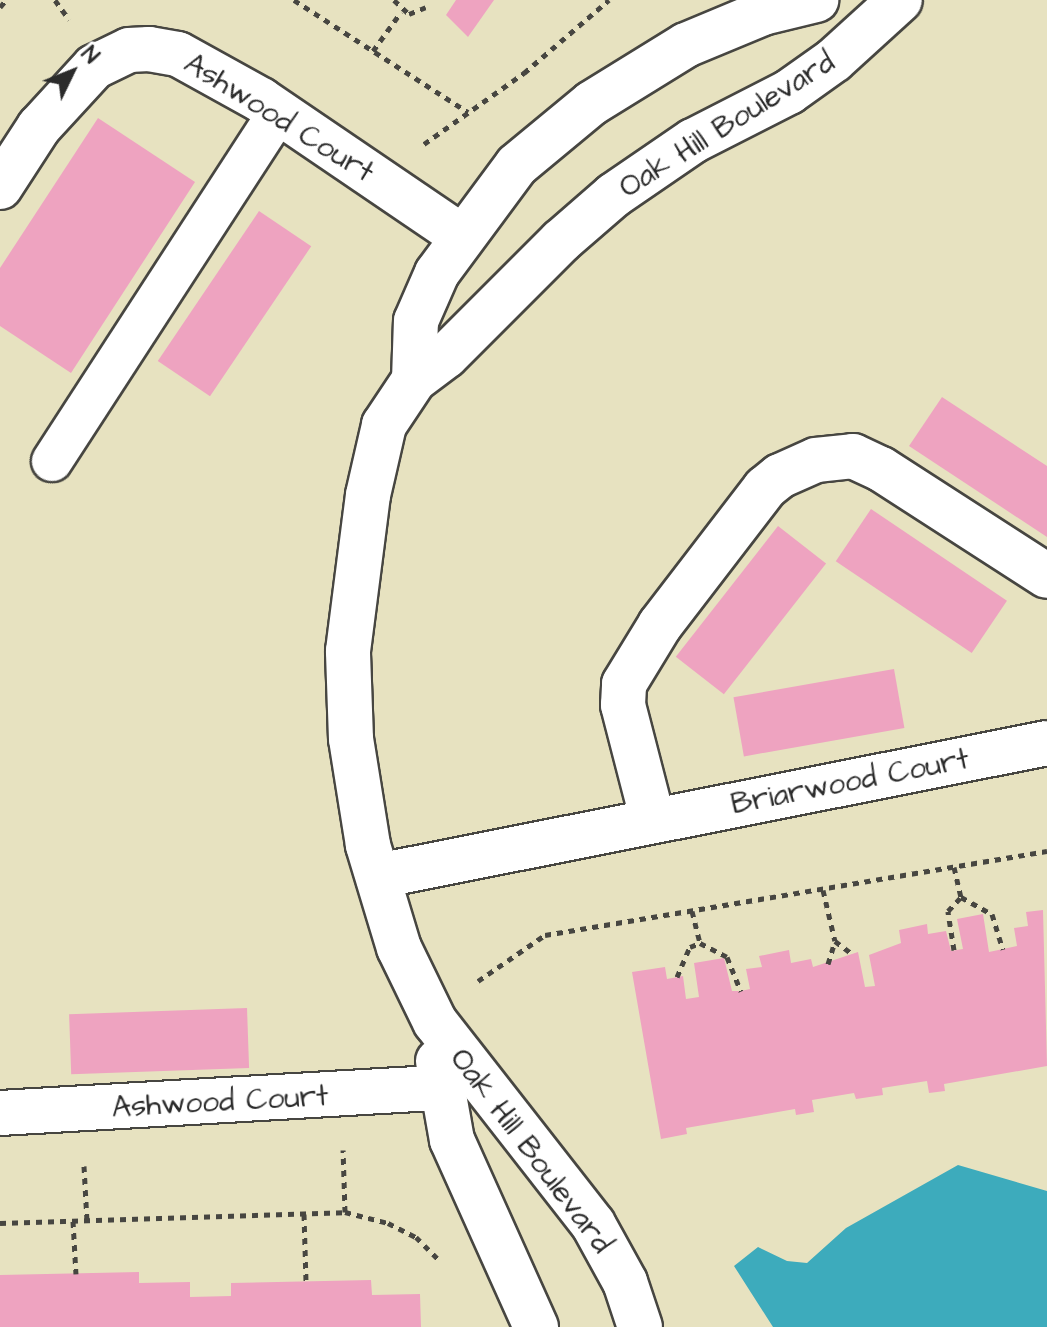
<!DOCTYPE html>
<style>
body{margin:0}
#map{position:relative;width:1047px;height:1327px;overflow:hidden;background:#e7e2c0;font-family:"Architects Daughter",sans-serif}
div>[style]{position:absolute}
.water>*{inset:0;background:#3dabbc}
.building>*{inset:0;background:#eea3c0;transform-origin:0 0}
.path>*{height:5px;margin-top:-2.5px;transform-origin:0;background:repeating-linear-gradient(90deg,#474641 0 6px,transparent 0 12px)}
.roads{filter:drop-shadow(2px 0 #474641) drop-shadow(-2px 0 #474641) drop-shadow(0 2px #474641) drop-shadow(0 -2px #474641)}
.lane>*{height:40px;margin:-20px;padding:0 20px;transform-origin:20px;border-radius:20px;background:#fff}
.street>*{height:44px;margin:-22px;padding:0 22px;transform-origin:22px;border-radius:22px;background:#fff}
span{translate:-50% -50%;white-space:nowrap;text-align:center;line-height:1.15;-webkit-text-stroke:6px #fff;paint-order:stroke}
.street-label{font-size:30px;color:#2b2b2b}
.north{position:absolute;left:32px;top:32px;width:80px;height:80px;-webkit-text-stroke:6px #fff;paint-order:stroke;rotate:47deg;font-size:22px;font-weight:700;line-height:32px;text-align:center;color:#2b2b2b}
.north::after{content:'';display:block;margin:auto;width:28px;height:36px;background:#2b2b2b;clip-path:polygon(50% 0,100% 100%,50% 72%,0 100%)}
</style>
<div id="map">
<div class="water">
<div style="clip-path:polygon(958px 1165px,1047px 1191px,1047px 1327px,773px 1327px,734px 1266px,758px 1247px,787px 1261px,807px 1263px,846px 1228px)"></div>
</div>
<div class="building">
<div style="clip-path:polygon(456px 0,494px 0,468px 37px,446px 15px)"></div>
<div style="clip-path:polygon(98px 118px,195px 182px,71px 373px,0 326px,0 268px)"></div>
<div style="left:259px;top:211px;width:63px;height:181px;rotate:34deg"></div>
<div style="clip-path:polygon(942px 397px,1047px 466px,1047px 537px,909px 446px)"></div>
<div style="left:871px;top:509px;width:164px;height:63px;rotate:34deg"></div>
<div style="left:778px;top:526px;width:61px;height:166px;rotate:38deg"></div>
<div style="left:894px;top:669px;width:60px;height:163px;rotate:80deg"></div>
<div style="clip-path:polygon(1043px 910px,1047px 1066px,944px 1084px,945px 1091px,929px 1093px,927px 1081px,882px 1088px,883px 1095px,856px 1099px,854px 1093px,812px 1100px,814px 1112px,796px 1115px,795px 1109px,686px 1128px,687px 1134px,661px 1139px,632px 972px,665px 967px,667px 979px,683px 976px,686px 999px,699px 997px,694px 963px,724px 958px,732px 991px,741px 991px,750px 989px,746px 969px,762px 967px,759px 956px,789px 950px,791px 963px,811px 959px,813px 967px,858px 952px,865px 987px,875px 986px,869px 955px,901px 943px,899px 930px,927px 924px,928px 934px,946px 931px,951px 951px,963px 949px,957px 919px,983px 914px,989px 952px,1017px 946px,1014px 928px,1028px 926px,1026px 912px)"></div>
<div style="left:247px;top:1008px;width:60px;height:178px;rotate:88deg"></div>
<div style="clip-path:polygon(139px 1272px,139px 1283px,190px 1282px,190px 1297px,231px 1296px,231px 1283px,371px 1280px,372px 1295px,420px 1294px,421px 1327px,0 1327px,0 1275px)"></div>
</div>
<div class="path">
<div style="left:55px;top:0;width:24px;rotate:54deg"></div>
<div style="left:294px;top:0;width:207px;rotate:32.8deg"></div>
<div style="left:394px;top:0;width:21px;rotate:43deg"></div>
<div style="left:409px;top:14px;width:18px;rotate:-22deg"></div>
<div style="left:0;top:7px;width:9px;rotate:-49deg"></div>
<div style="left:373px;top:51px;width:48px;rotate:-54.3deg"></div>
<div style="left:424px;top:144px;width:123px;rotate:-35.4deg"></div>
<div style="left:524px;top:73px;width:112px;rotate:-40.7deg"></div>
<div style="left:954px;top:867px;width:31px;rotate:77deg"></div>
<div style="left:961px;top:897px;width:35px;rotate:29deg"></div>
<div style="left:992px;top:914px;width:37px;rotate:73deg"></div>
<div style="left:823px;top:890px;width:52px;rotate:76.8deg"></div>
<div style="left:835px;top:941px;width:20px;rotate:37deg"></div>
<div style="left:692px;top:911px;width:33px;rotate:76deg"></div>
<div style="left:700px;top:943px;width:30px;rotate:27deg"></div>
<div style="left:727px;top:957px;width:37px;rotate:68deg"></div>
<div style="left:954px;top:950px;width:39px;rotate:-99deg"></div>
<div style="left:948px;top:911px;width:19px;rotate:-47deg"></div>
<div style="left:828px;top:964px;width:24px;rotate:-73deg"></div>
<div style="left:677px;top:977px;width:33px;rotate:-67deg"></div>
<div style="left:690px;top:947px;width:11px;rotate:-22deg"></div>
<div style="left:478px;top:981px;width:81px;rotate:-34.5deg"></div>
<div style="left:545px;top:935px;width:509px;rotate:-9.5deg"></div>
<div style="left:84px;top:1166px;width:55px;rotate:86.9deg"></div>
<div style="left:345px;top:1212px;width:44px;rotate:14.3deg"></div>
<div style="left:388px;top:1223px;width:31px;rotate:27deg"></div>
<div style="left:416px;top:1237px;width:35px;rotate:45deg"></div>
<div style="left:304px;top:1214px;width:67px;rotate:88.3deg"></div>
<div style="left:73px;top:1221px;width:53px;rotate:86.8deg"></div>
<div style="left:0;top:1223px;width:345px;rotate:-1.8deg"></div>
<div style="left:345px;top:1212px;width:62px;rotate:-91.8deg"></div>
</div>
<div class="roads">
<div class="lane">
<div style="left:52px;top:461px;width:417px;rotate:-57deg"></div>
</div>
<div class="street">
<div style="left:0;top:187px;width:72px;rotate:-57deg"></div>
<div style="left:39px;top:127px;width:81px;rotate:-47.5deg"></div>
<div style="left:94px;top:67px;width:39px;rotate:-26deg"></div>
<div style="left:129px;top:50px;width:20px;rotate:-3deg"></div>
<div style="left:149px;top:49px;width:29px;rotate:10deg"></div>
<div style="left:178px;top:54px;width:95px;rotate:29deg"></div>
<div style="left:261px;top:100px;width:242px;rotate:34.2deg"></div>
<div style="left:414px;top:380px;width:59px;rotate:-88.1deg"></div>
<div style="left:416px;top:321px;width:52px;rotate:-66.4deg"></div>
<div style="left:437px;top:273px;width:134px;rotate:-53.5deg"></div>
<div style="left:517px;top:165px;width:97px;rotate:-39.6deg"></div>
<div style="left:592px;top:103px;width:110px;rotate:-31.7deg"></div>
<div style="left:686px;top:45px;width:83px;rotate:-22.6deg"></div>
<div style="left:763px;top:13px;width:55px;rotate:-13.8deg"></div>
<div style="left:653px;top:821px;width:120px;rotate:-104.5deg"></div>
<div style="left:623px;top:705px;width:21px;rotate:-87deg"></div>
<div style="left:624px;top:684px;width:69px;rotate:-58.6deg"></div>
<div style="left:660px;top:625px;width:173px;rotate:-52.5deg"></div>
<div style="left:765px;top:488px;width:19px;rotate:-39deg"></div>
<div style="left:780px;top:476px;width:39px;rotate:-24deg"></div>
<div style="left:816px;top:460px;width:37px;rotate:-6deg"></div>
<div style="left:853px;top:456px;width:31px;rotate:25deg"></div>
<div style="left:881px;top:469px;width:197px;rotate:32.8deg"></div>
<div style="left:378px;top:876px;width:682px;rotate:-11.24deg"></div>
<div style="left:438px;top:1061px;width:80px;rotate:80deg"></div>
<div style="left:452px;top:1140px;width:205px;rotate:65.8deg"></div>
<div style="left:0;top:1113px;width:441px;rotate:-3.3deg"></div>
<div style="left:640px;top:1327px;width:47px;rotate:-108.4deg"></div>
<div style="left:625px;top:1282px;width:66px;rotate:-118.9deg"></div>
<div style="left:593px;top:1224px;width:256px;rotate:-128deg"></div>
<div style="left:435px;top:1022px;width:82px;rotate:-115.9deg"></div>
<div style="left:399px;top:948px;width:108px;rotate:-106.8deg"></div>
<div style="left:368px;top:845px;width:107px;rotate:-99.1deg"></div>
<div style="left:351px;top:739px;width:88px;rotate:-92deg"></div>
<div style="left:348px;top:651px;width:157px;rotate:-82.7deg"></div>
<div style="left:368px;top:495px;width:72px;rotate:-77.1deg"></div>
<div style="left:384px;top:425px;width:54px;rotate:-56.3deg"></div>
<div style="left:414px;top:380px;width:40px;rotate:-37deg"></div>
<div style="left:446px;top:356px;width:163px;rotate:-45deg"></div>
<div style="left:561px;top:241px;width:70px;rotate:-41deg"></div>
<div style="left:614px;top:195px;width:96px;rotate:-34.4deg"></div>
<div style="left:693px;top:141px;width:108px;rotate:-27deg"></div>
<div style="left:789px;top:92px;width:55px;rotate:-35.4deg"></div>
<div style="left:834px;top:60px;width:89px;rotate:-42.3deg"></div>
</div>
</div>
<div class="street-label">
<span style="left:279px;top:118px;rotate:32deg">Ashwood Court</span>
<span style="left:727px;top:125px;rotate:-32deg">Oak Hill Boulevard</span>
<span style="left:850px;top:782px;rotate:-11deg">Briarwood Court</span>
<span style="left:220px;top:1102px;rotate:-3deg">Ashwood Court</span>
<span style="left:531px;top:1151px;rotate:53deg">Oak Hill Boulevard</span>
</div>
<div class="north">N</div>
</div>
